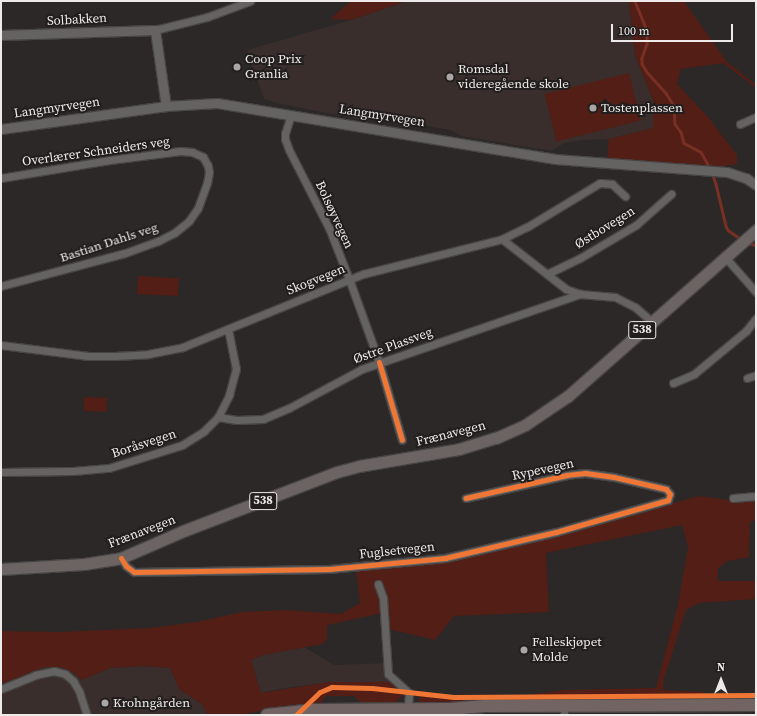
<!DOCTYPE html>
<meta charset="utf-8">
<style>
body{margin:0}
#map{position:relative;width:757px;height:716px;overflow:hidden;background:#2b2827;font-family:"Source Serif 4",serif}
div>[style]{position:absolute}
.built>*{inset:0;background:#392e2c}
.green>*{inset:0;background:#521e16;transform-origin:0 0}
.stream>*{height:2.5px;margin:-1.25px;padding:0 1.25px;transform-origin:1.25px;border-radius:1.25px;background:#773023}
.roads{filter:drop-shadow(1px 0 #474444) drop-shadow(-1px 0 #474444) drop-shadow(0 1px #474444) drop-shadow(0 -1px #474444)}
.street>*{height:7px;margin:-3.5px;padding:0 3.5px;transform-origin:3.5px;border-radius:3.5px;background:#656362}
.secondary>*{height:9px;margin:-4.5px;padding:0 4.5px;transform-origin:4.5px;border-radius:4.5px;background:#656362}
.primary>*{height:11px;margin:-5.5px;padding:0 5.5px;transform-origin:5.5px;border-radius:5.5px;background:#6c6462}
.highway>*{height:12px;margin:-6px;padding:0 6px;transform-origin:6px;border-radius:6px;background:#726462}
.cycleway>*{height:5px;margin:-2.5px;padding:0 2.5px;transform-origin:2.5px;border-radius:2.5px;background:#f07635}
.dots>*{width:11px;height:11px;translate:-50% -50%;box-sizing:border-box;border:2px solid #221e1d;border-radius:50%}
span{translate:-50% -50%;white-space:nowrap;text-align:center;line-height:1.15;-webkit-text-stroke:4px #221e1d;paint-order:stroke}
.shield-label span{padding:1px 3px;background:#221e1d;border:1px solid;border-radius:3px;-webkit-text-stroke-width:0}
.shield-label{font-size:12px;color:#edeae9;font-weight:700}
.street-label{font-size:13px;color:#edeae9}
.poi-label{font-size:13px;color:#edeae9}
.left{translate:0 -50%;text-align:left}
.frame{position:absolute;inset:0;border:2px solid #edeae9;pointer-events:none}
.north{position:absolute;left:701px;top:660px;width:40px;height:40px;-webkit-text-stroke:3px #221e1d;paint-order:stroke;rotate:0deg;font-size:11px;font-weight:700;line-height:16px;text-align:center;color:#edeae9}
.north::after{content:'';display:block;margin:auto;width:14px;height:18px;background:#edeae9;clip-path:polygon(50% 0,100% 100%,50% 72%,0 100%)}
.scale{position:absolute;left:611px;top:24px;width:122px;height:18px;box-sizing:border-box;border:2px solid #edeae9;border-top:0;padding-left:5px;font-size:12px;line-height:14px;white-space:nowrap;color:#edeae9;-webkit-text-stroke:3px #221e1d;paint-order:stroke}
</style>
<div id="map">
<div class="built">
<div style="clip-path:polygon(407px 1px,629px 1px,635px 55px,653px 100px,653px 128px,609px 139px,583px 140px,564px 143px,552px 151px,461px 136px,451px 130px,393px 120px,362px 120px,277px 103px,264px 99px,247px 50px,351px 20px)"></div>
<div style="clip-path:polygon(304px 647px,334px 665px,391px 663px,392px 674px,388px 682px,329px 682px,279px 689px,261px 693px,251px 660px,263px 655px)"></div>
<div style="clip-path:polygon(143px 666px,170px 668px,179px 689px,203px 705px,207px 715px,1px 715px,1px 684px,44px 667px,61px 667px,74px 673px,82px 680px,110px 668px)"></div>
</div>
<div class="green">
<div style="clip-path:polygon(351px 1px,407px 1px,351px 20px,330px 19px)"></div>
<div style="clip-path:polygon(629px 1px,684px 1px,727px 62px,756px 85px,756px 88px,723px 63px,681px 69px,677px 84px,708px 117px,737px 155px,737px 164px,694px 171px,607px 159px,609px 139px,653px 128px,653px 100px,635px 55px)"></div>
<div style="left:629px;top:73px;width:49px;height:87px;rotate:76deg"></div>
<div style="left:138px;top:276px;width:41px;height:18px;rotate:3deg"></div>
<div style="left:84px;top:397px;width:23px;height:14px;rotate:2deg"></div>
<div style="clip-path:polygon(699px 496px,745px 502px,756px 499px,756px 520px,750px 522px,749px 557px,728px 561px,718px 568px,718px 581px,756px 581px,756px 599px,699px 603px,686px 610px,664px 679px,663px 690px,703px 692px,708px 698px,748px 699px,664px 702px,663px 699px,646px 699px,645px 702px,420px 703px,418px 696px,446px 699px,514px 699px,535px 694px,564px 690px,656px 688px,678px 604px,688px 547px,682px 525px,546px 553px,549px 612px,454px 616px,435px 640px,388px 629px,387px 612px,327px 625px,327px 639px,322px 644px,263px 655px,251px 660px,261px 693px,329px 682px,388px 682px,400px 687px,402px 696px,395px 703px,360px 702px,354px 696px,326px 696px,321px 703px,283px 706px,241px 715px,207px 715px,203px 705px,179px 689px,170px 668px,143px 666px,110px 668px,82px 680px,74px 673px,61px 667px,44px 667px,1px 684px,1px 631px,60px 632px,150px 628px,197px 622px,242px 612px,285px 610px,341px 614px,360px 603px,356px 571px,446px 561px,557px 535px)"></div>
</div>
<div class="stream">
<div style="left:635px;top:1px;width:31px;rotate:68deg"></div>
<div style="left:647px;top:30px;width:14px;rotate:90deg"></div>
<div style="left:647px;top:44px;width:15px;rotate:110deg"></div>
<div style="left:642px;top:58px;width:6px;rotate:90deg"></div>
<div style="left:642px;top:64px;width:9px;rotate:58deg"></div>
<div style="left:647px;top:72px;width:28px;rotate:48deg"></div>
<div style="left:666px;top:93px;width:15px;rotate:58deg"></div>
<div style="left:674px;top:106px;width:18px;rotate:87deg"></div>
<div style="left:675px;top:124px;width:10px;rotate:53deg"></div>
<div style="left:681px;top:132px;width:11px;rotate:75deg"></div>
<div style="left:684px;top:143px;width:19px;rotate:28deg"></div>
<div style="left:701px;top:152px;width:18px;rotate:61deg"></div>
<div style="left:712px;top:173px;width:12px;rotate:70deg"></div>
<div style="left:716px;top:184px;width:43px;rotate:76.6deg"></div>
<div style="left:726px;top:226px;width:4px;rotate:63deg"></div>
<div style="left:728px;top:230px;width:16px;rotate:35deg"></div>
<div style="left:746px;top:243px;width:10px;rotate:11deg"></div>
</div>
<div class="roads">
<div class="street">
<div style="left:155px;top:30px;width:54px;rotate:-14deg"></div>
<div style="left:207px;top:17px;width:46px;rotate:-20.4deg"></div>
<div style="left:291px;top:115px;width:19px;rotate:108deg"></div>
<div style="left:285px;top:133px;width:6px;rotate:90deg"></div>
<div style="left:285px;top:139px;width:12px;rotate:70deg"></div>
<div style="left:289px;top:150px;width:88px;rotate:62.9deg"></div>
<div style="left:329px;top:228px;width:55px;rotate:68.6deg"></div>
<div style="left:349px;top:279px;width:88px;rotate:70.1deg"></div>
<div style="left:379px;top:362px;width:81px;rotate:73.6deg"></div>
<div style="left:740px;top:124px;width:17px;rotate:-24deg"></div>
<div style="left:1px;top:178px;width:110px;rotate:-9.4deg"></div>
<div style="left:110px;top:160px;width:71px;rotate:-7.3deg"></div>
<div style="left:180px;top:151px;width:12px;rotate:5deg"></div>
<div style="left:192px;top:152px;width:12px;rotate:24deg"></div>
<div style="left:203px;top:157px;width:10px;rotate:61deg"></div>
<div style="left:208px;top:166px;width:6px;rotate:81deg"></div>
<div style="left:209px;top:172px;width:11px;rotate:100deg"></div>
<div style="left:207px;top:183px;width:27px;rotate:110deg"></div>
<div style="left:198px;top:208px;width:16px;rotate:125deg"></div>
<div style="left:189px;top:221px;width:19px;rotate:141deg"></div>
<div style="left:174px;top:233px;width:18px;rotate:153deg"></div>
<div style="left:158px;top:241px;width:35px;rotate:160deg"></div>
<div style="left:125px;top:253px;width:128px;rotate:165.1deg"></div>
<div style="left:502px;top:239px;width:81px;rotate:38deg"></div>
<div style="left:566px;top:289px;width:15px;rotate:20deg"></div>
<div style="left:580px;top:294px;width:35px;rotate:5deg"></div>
<div style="left:615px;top:297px;width:22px;rotate:27deg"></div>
<div style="left:635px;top:307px;width:23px;rotate:41deg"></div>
<div style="left:725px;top:257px;width:47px;rotate:48.5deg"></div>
<div style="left:547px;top:274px;width:37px;rotate:-26deg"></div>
<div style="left:580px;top:258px;width:65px;rotate:-30.5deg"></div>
<div style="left:636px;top:225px;width:47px;rotate:-41.5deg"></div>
<div style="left:1px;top:345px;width:88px;rotate:7.2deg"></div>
<div style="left:88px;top:356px;width:27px"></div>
<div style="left:115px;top:356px;width:33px;rotate:-3deg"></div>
<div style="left:148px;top:354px;width:36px;rotate:-11deg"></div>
<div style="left:183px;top:347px;width:194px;rotate:-22.1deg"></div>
<div style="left:363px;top:274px;width:143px;rotate:-14.1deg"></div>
<div style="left:502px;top:239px;width:28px;rotate:-26deg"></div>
<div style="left:527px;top:227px;width:85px;rotate:-31.1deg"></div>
<div style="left:600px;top:183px;width:12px;rotate:5deg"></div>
<div style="left:612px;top:184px;width:18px;rotate:43deg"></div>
<div style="left:747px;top:378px;width:9px;rotate:-18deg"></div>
<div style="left:673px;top:383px;width:23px;rotate:-23deg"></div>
<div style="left:694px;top:374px;width:67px;rotate:-39.6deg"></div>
<div style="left:746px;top:331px;width:16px;rotate:-52deg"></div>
<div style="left:218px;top:417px;width:19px;rotate:9deg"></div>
<div style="left:237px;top:420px;width:26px;rotate:-2deg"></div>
<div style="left:263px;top:419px;width:28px;rotate:-23deg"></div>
<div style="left:289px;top:408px;width:83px;rotate:-28.1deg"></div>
<div style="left:362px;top:369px;width:231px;rotate:-19deg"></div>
<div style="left:1px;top:472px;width:72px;rotate:-0.8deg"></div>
<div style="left:73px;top:471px;width:36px;rotate:-5deg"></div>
<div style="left:109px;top:468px;width:77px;rotate:-17.5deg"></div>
<div style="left:182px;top:445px;width:26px;rotate:-32deg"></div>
<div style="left:204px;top:431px;width:20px;rotate:-45deg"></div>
<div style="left:218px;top:417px;width:25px;rotate:-63deg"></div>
<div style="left:229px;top:395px;width:27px;rotate:-75deg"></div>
<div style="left:236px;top:369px;width:41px;rotate:-101.3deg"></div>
<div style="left:733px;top:498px;width:23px;rotate:-5deg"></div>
<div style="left:121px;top:558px;width:9px;rotate:58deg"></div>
<div style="left:126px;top:566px;width:10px;rotate:37deg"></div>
<div style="left:134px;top:572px;width:195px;rotate:-0.9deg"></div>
<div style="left:329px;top:569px;width:117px;rotate:-5.4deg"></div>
<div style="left:445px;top:558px;width:114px;rotate:-13.2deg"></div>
<div style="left:556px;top:532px;width:116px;rotate:-15.9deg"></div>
<div style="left:668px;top:500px;width:6px;rotate:-72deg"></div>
<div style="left:670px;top:494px;width:6px;rotate:-129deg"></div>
<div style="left:666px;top:489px;width:53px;rotate:-167deg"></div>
<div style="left:614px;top:477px;width:29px;rotate:-172deg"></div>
<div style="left:585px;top:473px;width:18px;rotate:174deg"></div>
<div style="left:567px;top:475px;width:104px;rotate:167.2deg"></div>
<div style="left:378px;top:584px;width:15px;rotate:70deg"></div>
<div style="left:383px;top:598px;width:76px;rotate:86.2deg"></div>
<div style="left:388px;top:674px;width:28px;rotate:42deg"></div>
<div style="left:409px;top:693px;width:16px;rotate:94deg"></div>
<div style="left:1px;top:689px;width:37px;rotate:-22deg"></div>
<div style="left:35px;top:675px;width:19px;rotate:-12deg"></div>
<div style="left:54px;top:671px;width:11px;rotate:15deg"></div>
<div style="left:65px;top:674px;width:11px;rotate:41deg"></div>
<div style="left:73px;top:681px;width:12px;rotate:59deg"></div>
<div style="left:79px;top:691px;width:25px;rotate:72deg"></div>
<div style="left:564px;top:706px;width:9px;rotate:90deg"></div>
</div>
<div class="secondary">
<div style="left:1px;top:35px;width:154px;rotate:-1.9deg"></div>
<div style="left:155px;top:30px;width:77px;rotate:81.8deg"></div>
<div style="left:1px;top:129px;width:167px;rotate:-7.9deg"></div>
<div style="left:166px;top:106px;width:51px;rotate:-3.4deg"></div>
<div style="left:217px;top:103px;width:343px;rotate:9.4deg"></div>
<div style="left:555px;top:159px;width:172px;rotate:4.3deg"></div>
<div style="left:727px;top:172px;width:20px;rotate:18deg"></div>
<div style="left:746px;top:178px;width:12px;rotate:35deg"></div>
</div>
<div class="primary">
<div style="left:1px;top:569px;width:83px;rotate:-3.4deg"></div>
<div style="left:84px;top:564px;width:37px;rotate:-9deg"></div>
<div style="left:121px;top:558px;width:68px;rotate:-23.5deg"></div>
<div style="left:183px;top:531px;width:165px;rotate:-21deg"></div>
<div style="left:337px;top:472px;width:23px;rotate:-15deg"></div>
<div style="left:359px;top:466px;width:101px;rotate:-9.6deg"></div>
<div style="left:459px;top:449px;width:39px;rotate:-17deg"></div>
<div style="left:496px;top:438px;width:32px;rotate:-24deg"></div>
<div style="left:525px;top:425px;width:52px;rotate:-34deg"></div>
<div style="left:568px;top:396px;width:251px;rotate:-41.4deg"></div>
</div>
<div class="highway">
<div style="left:267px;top:715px;width:48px;rotate:-5.9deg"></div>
<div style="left:315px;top:710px;width:135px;rotate:-0.4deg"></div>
<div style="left:450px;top:709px;width:35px;rotate:-5deg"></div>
<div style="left:485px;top:706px;width:271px;rotate:-0.2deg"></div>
</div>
</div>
<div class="cycleway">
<div style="left:379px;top:362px;width:81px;rotate:73.6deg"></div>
<div style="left:121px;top:558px;width:9px;rotate:58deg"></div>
<div style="left:126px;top:566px;width:10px;rotate:37deg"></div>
<div style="left:134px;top:572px;width:195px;rotate:-0.9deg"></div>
<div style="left:329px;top:569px;width:117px;rotate:-5.4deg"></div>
<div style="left:445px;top:558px;width:114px;rotate:-13.2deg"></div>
<div style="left:556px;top:532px;width:116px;rotate:-15.9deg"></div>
<div style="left:668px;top:500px;width:6px;rotate:-72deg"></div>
<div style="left:670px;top:494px;width:6px;rotate:-129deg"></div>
<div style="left:666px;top:489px;width:53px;rotate:-167deg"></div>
<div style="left:614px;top:477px;width:29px;rotate:-172deg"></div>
<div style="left:585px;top:473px;width:18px;rotate:174deg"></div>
<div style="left:567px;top:475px;width:104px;rotate:167.2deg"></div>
<div style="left:296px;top:715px;width:33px;rotate:-44deg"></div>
<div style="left:320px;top:692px;width:13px;rotate:-23deg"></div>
<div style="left:332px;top:687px;width:40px;rotate:1.4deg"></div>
<div style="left:372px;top:688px;width:82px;rotate:6.3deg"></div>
<div style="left:454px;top:697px;width:302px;rotate:-0.4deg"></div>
</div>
<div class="dots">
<div style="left:237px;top:67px;background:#a9a6a5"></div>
<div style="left:450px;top:77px;background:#a9a6a5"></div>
<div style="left:593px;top:108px;background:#a9a6a5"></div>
<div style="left:524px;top:650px;background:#a9a6a5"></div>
<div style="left:105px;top:703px;background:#a9a6a5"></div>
</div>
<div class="shield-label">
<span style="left:642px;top:330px">538</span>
<span style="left:263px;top:501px">538</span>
</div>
<div class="street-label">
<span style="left:77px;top:20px;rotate:-3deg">Solbakken</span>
<span style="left:57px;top:108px;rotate:-8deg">Langmyrvegen</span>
<span style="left:382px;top:116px;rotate:9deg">Langmyrvegen</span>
<span style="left:96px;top:152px;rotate:-8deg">Overlærer Schneiders veg</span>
<span style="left:334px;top:215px;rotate:65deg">Bolsøyvegen</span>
<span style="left:605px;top:228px;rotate:-32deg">Østbovegen</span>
<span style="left:109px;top:243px;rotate:-18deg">Bastian Dahls veg</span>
<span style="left:316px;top:280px;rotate:-22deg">Skogvegen</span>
<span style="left:393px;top:346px;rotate:-20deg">Østre Plassveg</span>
<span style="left:451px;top:434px;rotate:-14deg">Frænavegen</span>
<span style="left:144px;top:444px;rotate:-18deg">Boråsvegen</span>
<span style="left:543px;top:470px;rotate:-12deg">Rypevegen</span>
<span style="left:142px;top:532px;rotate:-21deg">Frænavegen</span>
<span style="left:397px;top:551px;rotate:-6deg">Fuglsetvegen</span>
</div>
<div class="poi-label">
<span class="left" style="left:245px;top:67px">Coop Prix<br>Granlia</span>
<span class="left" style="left:458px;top:77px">Romsdal<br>videregående skole</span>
<span class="left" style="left:601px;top:108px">Tostenplassen</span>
<span class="left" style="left:532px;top:650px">Felleskjøpet<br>Molde</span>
<span class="left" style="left:113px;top:703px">Krohngården</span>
</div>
<div class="frame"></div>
<div class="north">N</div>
<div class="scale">100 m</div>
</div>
